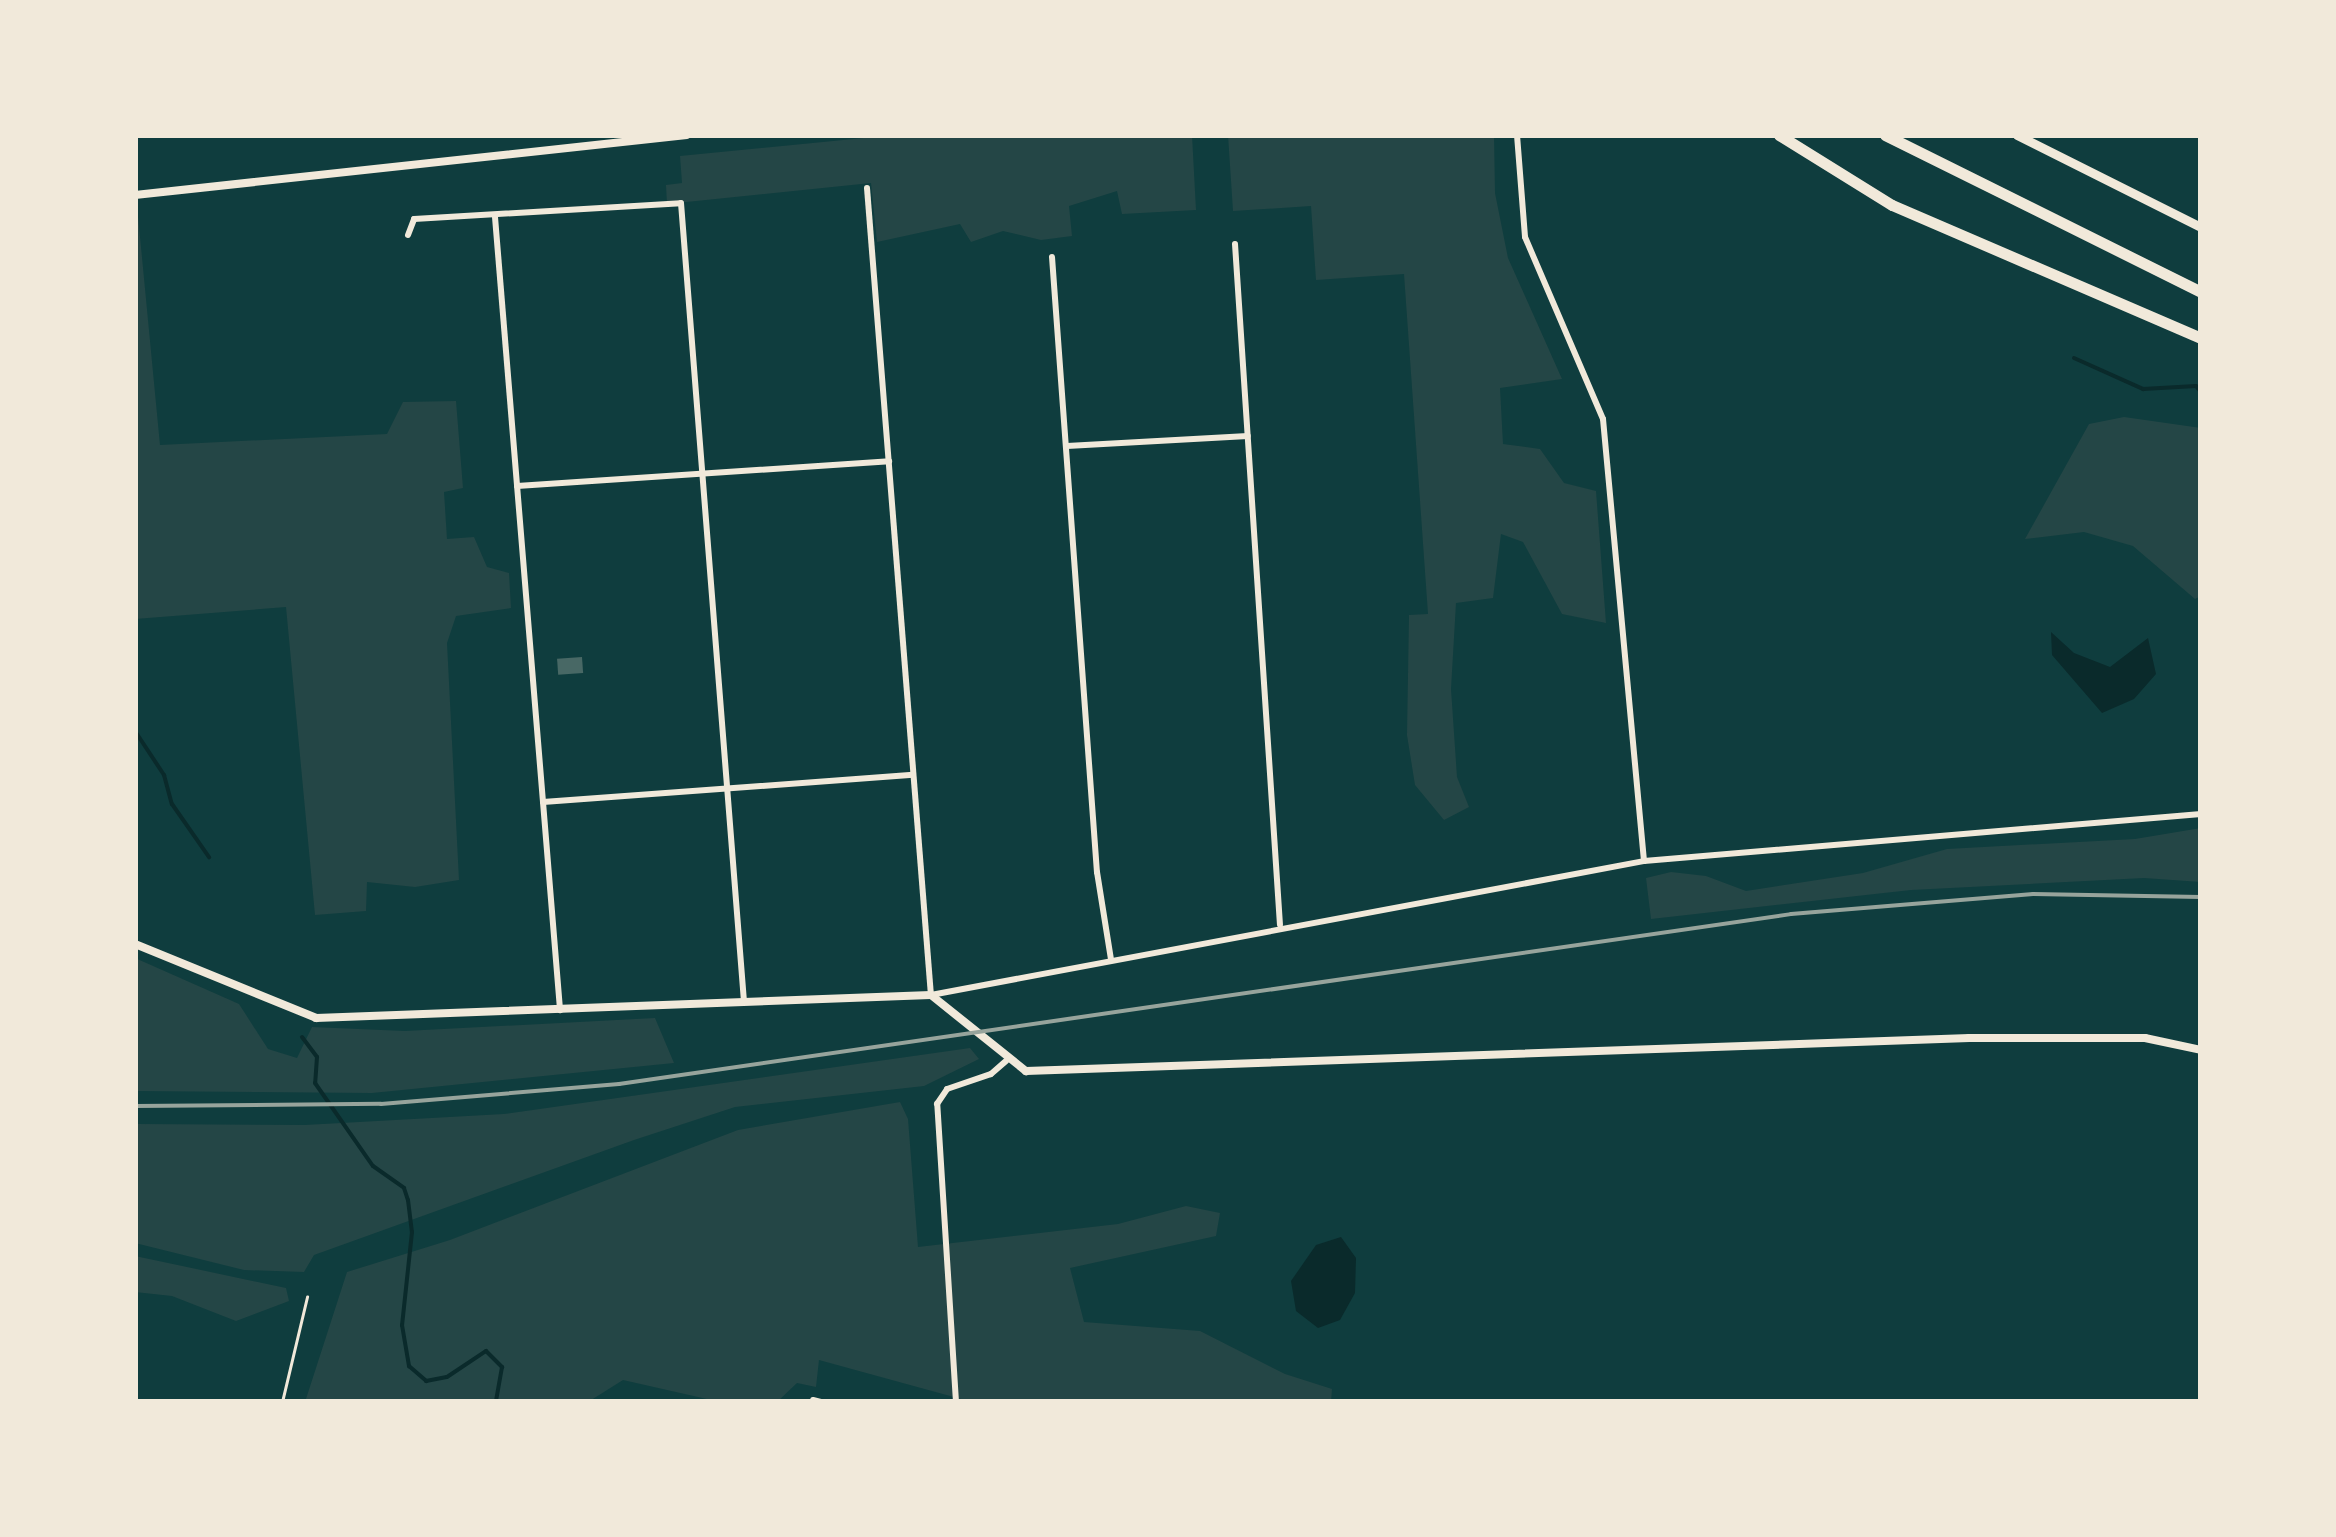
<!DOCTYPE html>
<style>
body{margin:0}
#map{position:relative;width:2336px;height:1537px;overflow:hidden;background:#0f3d3e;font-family:Arial,sans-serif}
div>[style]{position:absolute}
.green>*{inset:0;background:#244646}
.water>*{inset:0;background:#0a2a2b}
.stream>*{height:4px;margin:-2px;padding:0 2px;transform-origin:2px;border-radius:2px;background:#0a2a2b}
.building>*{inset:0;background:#486865;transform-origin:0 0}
.path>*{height:2.5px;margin:-1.25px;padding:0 1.25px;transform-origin:1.25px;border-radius:1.25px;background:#f1e9da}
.minor>*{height:6px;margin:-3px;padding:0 3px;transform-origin:3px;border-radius:3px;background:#f1e9da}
.tertiary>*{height:8px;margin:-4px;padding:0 4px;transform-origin:4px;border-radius:4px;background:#f1e9da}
.secondary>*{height:9px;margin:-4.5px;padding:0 4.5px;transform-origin:4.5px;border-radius:4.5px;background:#f1e9da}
.motorway>*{height:11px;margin:-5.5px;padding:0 5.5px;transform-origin:5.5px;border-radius:5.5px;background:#f1e9da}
.rail>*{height:4px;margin:-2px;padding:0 2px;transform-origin:2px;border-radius:2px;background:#97a49c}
span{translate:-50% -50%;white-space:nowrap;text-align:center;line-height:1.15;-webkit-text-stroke:8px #f1e9da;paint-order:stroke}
.frame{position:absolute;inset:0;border:138px solid #f1e9da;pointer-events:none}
</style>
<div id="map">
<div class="green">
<div style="clip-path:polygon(894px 135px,1192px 135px,1196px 210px,1122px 214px,1117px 191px,1069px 206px,1072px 236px,1041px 240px,1003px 231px,971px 242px,960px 224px,877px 242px,871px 183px,667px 204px,666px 185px,682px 183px,680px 156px)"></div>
<div style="clip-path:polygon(1228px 135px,1494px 135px,1495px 193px,1508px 258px,1562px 379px,1500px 388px,1503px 444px,1540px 449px,1564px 483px,1596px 491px,1606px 623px,1562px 614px,1523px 542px,1501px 534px,1493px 598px,1456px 603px,1451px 689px,1457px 777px,1469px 807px,1444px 820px,1415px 785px,1407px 735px,1409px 615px,1428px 614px,1404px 274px,1316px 280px,1311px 206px,1233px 211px)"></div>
<div style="clip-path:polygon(136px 195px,160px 445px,387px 434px,403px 402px,456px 401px,463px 488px,444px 492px,447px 539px,474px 537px,487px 567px,509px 573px,511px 608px,456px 616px,447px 643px,459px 880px,415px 887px,367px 882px,366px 911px,315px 915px,286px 607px,135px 619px)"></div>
<div style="clip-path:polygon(2124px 417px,2201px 428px,2201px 596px,2195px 599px,2133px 546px,2084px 532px,2025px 539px,2089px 424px)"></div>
<div style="clip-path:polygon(2201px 828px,2201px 882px,2144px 878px,1911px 890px,1651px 919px,1646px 878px,1671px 872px,1706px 876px,1746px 891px,1863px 873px,1947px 849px,2135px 839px)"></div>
<div style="clip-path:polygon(135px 958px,239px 1004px,268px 1049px,297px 1058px,312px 1027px,405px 1031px,655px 1018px,674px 1063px,372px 1093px,135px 1091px)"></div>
<div style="clip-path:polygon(970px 1048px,979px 1059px,924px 1086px,735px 1107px,634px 1140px,314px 1255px,304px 1272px,244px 1270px,135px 1243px,135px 1124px,305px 1125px,504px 1114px)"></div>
<div style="clip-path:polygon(900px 1102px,908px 1119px,918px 1247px,1118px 1224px,1186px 1206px,1220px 1213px,1216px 1236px,1070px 1268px,1084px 1322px,1200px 1331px,1285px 1374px,1332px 1389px,1331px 1402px,972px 1402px,819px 1360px,816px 1387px,797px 1383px,777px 1402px,720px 1402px,623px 1380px,588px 1402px,305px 1402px,347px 1272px,450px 1240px,738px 1130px)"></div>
<div style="clip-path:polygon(135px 1256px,286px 1288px,289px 1301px,236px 1321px,172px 1296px,135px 1292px)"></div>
</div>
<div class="water">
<div style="clip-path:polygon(2051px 632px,2074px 653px,2110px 667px,2148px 638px,2156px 674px,2134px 699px,2102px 713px,2052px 655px)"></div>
<div style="clip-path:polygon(1341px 1237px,1356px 1258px,1355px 1293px,1340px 1320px,1318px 1328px,1296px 1311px,1291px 1281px,1316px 1245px)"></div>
</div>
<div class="stream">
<div style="left:2074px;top:358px;width:76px;rotate:24.2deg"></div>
<div style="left:2143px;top:389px;width:53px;rotate:-3.2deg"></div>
<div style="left:2196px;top:386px;width:8px;rotate:50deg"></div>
<div style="left:135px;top:731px;width:53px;rotate:56.6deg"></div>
<div style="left:164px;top:775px;width:30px;rotate:75deg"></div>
<div style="left:172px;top:804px;width:65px;rotate:55.1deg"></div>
<div style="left:302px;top:1037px;width:25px;rotate:53deg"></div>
<div style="left:317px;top:1057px;width:26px;rotate:94deg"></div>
<div style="left:315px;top:1083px;width:101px;rotate:55.1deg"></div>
<div style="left:373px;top:1166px;width:38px;rotate:35deg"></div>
<div style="left:404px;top:1188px;width:13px;rotate:72deg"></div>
<div style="left:408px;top:1200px;width:32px;rotate:83deg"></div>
<div style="left:412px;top:1232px;width:94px;rotate:96.1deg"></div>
<div style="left:402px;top:1325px;width:42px;rotate:80.3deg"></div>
<div style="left:409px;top:1366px;width:23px;rotate:41deg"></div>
<div style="left:426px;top:1381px;width:21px;rotate:-11deg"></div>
<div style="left:447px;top:1377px;width:47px;rotate:-33.7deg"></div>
<div style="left:486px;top:1351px;width:23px;rotate:45deg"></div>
<div style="left:502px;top:1367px;width:36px;rotate:100deg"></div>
</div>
<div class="building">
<div style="left:582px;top:657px;width:16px;height:25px;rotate:86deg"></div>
</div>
<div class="path">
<div style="left:282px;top:1402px;width:108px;rotate:-76.6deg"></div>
</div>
<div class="minor">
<div style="left:1517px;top:135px;width:102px;rotate:85.5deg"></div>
<div style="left:1525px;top:237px;width:198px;rotate:66.8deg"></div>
<div style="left:1603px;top:419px;width:444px;rotate:84.7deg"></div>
<div style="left:867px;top:188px;width:810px;rotate:85.47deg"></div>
<div style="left:931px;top:995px;width:725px;rotate:-10.64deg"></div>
<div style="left:1644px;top:861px;width:559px;rotate:-4.82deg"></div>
<div style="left:495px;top:217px;width:796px;rotate:85.31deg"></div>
<div style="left:408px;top:235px;width:17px;rotate:-69deg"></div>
<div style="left:414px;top:219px;width:267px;rotate:-3.4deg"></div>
<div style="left:681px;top:203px;width:800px;rotate:85.49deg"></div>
<div style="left:1235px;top:244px;width:682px;rotate:86.22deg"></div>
<div style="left:1052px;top:257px;width:617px;rotate:85.82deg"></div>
<div style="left:1097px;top:872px;width:88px;rotate:80.9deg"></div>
<div style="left:1067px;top:446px;width:181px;rotate:-3.2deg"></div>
<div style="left:517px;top:486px;width:373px;rotate:-3.8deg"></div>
<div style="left:543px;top:802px;width:371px;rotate:-4.2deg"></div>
<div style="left:813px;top:1400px;width:8px;rotate:14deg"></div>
<div style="left:956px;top:1402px;width:299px;rotate:-93.6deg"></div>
<div style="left:937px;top:1104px;width:18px;rotate:-56deg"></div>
<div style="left:947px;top:1089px;width:46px;rotate:-18.8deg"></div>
<div style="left:991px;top:1074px;width:20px;rotate:-41deg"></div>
</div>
<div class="tertiary">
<div style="left:135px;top:195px;width:555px;rotate:-6.2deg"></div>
<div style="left:135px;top:944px;width:196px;rotate:22.2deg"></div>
<div style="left:316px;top:1018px;width:615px;rotate:-2.14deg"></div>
<div style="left:931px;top:995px;width:122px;rotate:38.7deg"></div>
<div style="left:1026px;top:1071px;width:944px;rotate:-2deg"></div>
<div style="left:1969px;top:1038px;width:176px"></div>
<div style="left:2145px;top:1038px;width:57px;rotate:12.1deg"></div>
</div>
<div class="secondary">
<div style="left:2017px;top:135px;width:206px;rotate:26.6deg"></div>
</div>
<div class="motorway">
<div style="left:1779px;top:135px;width:133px;rotate:31.8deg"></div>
<div style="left:1892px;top:205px;width:336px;rotate:23.3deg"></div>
<div style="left:1885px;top:135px;width:353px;rotate:26.4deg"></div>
</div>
<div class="rail">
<div style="left:135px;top:1106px;width:246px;rotate:-0.5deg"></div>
<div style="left:381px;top:1104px;width:239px;rotate:-4.8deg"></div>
<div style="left:619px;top:1084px;width:1184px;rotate:-8.25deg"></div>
<div style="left:1791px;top:914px;width:243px;rotate:-4.7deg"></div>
<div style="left:2033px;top:894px;width:168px;rotate:1deg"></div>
</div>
<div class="frame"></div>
</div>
